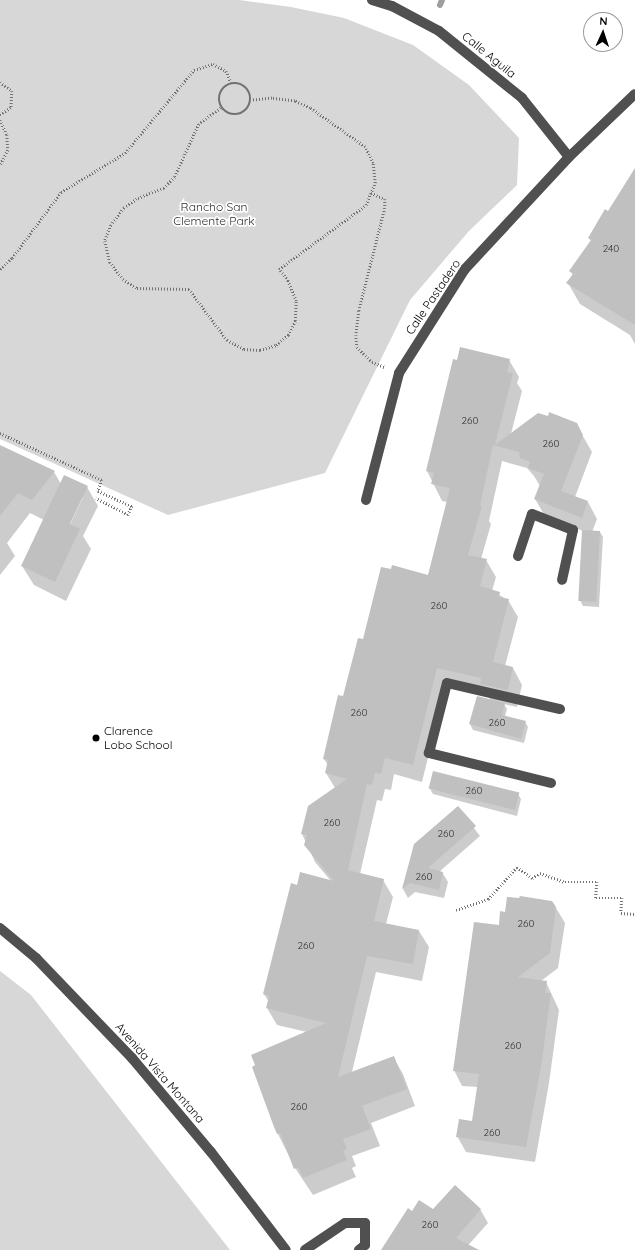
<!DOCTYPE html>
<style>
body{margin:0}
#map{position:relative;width:635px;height:1250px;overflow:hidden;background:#fff;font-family:Quicksand,sans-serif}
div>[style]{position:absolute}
.green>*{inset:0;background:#d7d7d7}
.shadow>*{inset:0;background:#0003}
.stream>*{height:6px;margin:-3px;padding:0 3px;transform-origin:3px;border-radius:3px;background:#9e9e9e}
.building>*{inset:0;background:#c0c0c0;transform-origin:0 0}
.path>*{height:2.5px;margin-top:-1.25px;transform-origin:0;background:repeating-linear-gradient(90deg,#727272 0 1px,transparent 0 3px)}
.path>.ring{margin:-1.25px;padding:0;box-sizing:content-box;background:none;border:2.5px solid #727272;border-radius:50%}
.minor>*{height:10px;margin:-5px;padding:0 5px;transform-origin:5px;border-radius:5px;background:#505050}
.dots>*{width:11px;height:11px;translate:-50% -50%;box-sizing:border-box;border:2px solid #fff;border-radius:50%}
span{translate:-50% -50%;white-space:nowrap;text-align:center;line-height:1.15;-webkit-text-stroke:3.5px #fff;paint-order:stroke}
.number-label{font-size:10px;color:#303030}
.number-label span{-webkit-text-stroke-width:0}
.street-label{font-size:12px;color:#000}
.park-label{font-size:12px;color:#2e2e2e}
.poi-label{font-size:12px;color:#000}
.left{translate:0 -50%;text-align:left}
.north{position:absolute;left:583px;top:12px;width:40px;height:40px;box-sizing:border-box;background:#fff;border:1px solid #999;border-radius:50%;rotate:3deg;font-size:11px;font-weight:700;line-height:16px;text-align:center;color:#000}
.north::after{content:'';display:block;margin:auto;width:14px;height:18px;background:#000;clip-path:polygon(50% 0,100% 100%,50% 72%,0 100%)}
</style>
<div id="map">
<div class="green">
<div style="clip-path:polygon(0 0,239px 0,291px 7px,344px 18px,413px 45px,469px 85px,519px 138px,517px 185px,469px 231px,410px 300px,325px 473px,168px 515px,0 439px)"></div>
<div style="clip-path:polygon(0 971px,31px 995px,230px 1250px,0 1250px)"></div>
</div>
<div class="shadow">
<div style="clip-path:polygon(635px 175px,635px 344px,630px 335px,580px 304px,568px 283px,573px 275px,571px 271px,591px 241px,589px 238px)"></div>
<div style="clip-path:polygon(509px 360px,519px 377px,517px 383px,522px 391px,511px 434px,576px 424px,592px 452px,575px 497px,588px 502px,597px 519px,592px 532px,600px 532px,603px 537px,599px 607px,583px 606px,580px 600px,583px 531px,545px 516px,535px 499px,540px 486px,534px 476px,527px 468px,502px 461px,489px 521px,491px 524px,481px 559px,486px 560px,496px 577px,492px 591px,508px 600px,518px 617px,505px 666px,513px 668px,522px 685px,517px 707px,504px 704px,507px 709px,505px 716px,525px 722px,528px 727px,524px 743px,473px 730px,470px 724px,477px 698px,491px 701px,487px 694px,446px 684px,422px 782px,394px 774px,391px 790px,385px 789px,382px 801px,377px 800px,360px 874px,383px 880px,393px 897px,386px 924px,419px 931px,429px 947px,422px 981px,376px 972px,352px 1072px,393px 1057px,403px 1074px,415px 1106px,371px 1123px,380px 1146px,352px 1156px,356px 1166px,352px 1168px,356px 1177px,313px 1195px,295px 1168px,278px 1134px,253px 1067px,307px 1032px,277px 1025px,267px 1008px,269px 1002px,264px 994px,297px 886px,331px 881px,315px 862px,302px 834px,335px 788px,326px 773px,328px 765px,324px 759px,363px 640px,429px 576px,447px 502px,442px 501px,427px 471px,458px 361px)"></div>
<div style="clip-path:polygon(evenodd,0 446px,54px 472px,61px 484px,87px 487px,98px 506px,83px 536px,91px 549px,66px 601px,34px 585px,22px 566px,44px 520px,30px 513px,7px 543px,15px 556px,0 575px,0 446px,81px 497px,83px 497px,68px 529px,66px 528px,81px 497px)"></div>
<div style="clip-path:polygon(430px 789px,518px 794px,521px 799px,517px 816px,433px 794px)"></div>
<div style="clip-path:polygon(458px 807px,480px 836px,439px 872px,442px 872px,448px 882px,444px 898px,415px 892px,408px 898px,403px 889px,415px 844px)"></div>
<div style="clip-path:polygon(556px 908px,565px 923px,558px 968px,541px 981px,546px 982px,559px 1010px,549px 1083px,535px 1162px,466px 1152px,457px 1136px,473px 1122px,478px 1087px,462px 1086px,454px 1070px,499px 926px,505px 913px)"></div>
<div style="clip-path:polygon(480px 1209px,488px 1223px,464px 1250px,382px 1250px,413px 1212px)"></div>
</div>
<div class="stream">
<div style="left:440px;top:5px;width:5px;rotate:-68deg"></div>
</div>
<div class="building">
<div style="clip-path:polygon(635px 168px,635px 325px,566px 283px,573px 274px,569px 271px,591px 240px,588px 238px,605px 209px,608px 211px)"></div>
<div style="clip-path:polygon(460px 347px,510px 359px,507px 372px,513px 373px,495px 445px,538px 413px,548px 416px,549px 412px,577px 423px,583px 435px,561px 491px,588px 501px,582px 518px,534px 499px,544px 474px,528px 468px,530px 462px,520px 458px,519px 452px,493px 445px,480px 505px,482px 506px,468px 555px,487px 559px,480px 586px,500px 592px,499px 597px,509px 599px,493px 662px,513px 667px,508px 690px,480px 684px,481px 678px,437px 668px,413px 765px,385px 758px,381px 774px,375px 773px,372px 785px,367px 784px,348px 870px,384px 879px,374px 921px,419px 930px,413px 964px,367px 956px,338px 1077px,394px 1056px,407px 1089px,362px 1106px,371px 1129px,343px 1139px,347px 1149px,343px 1151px,347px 1160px,303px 1178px,298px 1167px,294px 1169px,280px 1133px,277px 1134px,274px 1127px,252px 1067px,255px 1065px,251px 1055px,326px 1023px,266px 1008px,269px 996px,263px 994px,291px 883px,297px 885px,300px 872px,334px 881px,304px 845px,307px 835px,301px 834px,308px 806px,347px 779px,325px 773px,328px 760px,323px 759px,338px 695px,343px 696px,358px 638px,363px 639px,381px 567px,391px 569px,392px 565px,428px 575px,450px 488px,431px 484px,434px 473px,426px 471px,453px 359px,457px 360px)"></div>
<div style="clip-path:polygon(0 445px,55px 471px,32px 500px,18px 493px,0 516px)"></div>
<div style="clip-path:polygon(64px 475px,88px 486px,70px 524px,80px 529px,55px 582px,21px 566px)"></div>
<div style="left:582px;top:530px;width:18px;height:71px;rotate:3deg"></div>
<div style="clip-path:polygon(477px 696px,505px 703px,502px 715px,526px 721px,521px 739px,469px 724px)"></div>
<div style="left:433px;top:771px;width:89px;height:18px;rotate:14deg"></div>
<div style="clip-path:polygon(458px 806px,476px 826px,428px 868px,443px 872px,439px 890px,410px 883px,402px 889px,414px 844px)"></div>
<div style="clip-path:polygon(520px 896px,552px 901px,556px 907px,550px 953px,518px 977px,547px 981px,545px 993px,551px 993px,541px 1067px,526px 1147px,456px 1137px,459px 1119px,472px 1121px,479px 1074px,453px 1071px,474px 922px,499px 925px,500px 911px,505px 912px,507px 897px,519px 898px)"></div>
<div style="clip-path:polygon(455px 1185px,481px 1209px,456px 1238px,479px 1250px,381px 1250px,408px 1208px,412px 1211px,419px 1200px,433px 1209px)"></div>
</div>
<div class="path">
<div style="left:0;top:82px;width:15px;rotate:37deg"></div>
<div style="left:12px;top:91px;width:17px;rotate:93deg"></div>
<div style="left:11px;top:108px;width:13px;rotate:148deg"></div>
<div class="ring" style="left:219px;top:83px;width:29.5px;height:29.5px"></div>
<div style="left:221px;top:108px;width:27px;rotate:144deg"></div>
<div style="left:199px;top:124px;width:58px;rotate:114.4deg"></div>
<div style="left:175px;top:177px;width:16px;rotate:135deg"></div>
<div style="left:164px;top:188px;width:29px;rotate:158deg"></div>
<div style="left:137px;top:199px;width:16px;rotate:145deg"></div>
<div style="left:124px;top:208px;width:21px;rotate:127deg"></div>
<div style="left:111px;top:225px;width:17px;rotate:111deg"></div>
<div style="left:105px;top:241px;width:22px;rotate:77deg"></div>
<div style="left:110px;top:262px;width:21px;rotate:53deg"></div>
<div style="left:123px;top:279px;width:17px;rotate:33deg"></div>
<div style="left:137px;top:288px;width:52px;rotate:1.1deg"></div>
<div style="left:189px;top:289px;width:64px;rotate:53.3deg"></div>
<div style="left:227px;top:340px;width:19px;rotate:28deg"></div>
<div style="left:244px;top:349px;width:16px;rotate:4deg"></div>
<div style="left:260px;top:350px;width:17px;rotate:-17deg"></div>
<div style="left:276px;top:345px;width:16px;rotate:-40deg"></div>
<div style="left:288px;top:335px;width:16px;rotate:-63deg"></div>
<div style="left:295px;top:321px;width:20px;rotate:-87deg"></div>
<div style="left:296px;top:301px;width:22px;rotate:-112deg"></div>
<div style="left:288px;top:281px;width:15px;rotate:-127deg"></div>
<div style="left:279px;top:269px;width:108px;rotate:-36.3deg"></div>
<div style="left:366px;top:205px;width:24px;rotate:-68deg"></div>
<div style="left:375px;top:183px;width:20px;rotate:-96deg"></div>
<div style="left:373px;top:163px;width:18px;rotate:-117deg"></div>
<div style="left:365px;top:147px;width:67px;rotate:-144.7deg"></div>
<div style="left:310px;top:108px;width:17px;rotate:-155deg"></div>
<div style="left:295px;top:101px;width:23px;rotate:-173deg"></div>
<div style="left:272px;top:98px;width:20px;rotate:174deg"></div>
<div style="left:0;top:120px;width:17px;rotate:65deg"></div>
<div style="left:7px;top:135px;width:15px;rotate:86deg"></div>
<div style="left:8px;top:150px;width:18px;rotate:117deg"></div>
<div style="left:371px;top:193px;width:15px;rotate:23deg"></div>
<div style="left:385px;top:199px;width:9px;rotate:90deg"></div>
<div style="left:385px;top:208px;width:106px;rotate:104.2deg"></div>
<div style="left:359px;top:311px;width:24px;rotate:97deg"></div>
<div style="left:356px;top:335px;width:12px;rotate:85deg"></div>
<div style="left:357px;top:347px;width:21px;rotate:45deg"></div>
<div style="left:372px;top:362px;width:14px;rotate:21deg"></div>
<div style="left:0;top:269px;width:16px;rotate:-43deg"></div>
<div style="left:12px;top:258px;width:82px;rotate:-53.4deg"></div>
<div style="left:61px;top:192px;width:75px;rotate:-31.4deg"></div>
<div style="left:125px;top:153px;width:108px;rotate:-50.3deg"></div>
<div style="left:194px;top:70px;width:20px;rotate:-18deg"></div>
<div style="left:213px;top:64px;width:15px;rotate:28deg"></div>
<div style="left:226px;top:71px;width:12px;rotate:66deg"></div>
<div style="left:0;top:433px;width:112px;rotate:24.7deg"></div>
<div style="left:102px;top:480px;width:12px;rotate:110deg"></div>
<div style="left:98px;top:491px;width:37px;rotate:24deg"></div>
<div style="left:132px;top:506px;width:10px;rotate:114deg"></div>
<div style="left:128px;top:515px;width:36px;rotate:-153deg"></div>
<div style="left:456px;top:910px;width:34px;rotate:-19deg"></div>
<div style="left:488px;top:899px;width:43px;rotate:-47.8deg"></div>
<div style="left:517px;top:867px;width:19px;rotate:36deg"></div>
<div style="left:532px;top:878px;width:9px;rotate:-32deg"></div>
<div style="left:540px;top:873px;width:27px;rotate:20deg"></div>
<div style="left:565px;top:882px;width:32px"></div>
<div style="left:597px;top:882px;width:16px;rotate:94deg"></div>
<div style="left:596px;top:898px;width:26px"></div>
<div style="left:622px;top:898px;width:15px;rotate:94deg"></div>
<div style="left:621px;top:913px;width:14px;rotate:4deg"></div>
</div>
<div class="minor">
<div style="left:372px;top:0;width:21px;rotate:17deg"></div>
<div style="left:392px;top:6px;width:53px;rotate:28deg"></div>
<div style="left:439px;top:31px;width:107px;rotate:38.9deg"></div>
<div style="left:522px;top:98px;width:75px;rotate:51.5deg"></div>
<div style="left:366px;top:500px;width:131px;rotate:-75.4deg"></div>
<div style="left:399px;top:373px;width:123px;rotate:-57.6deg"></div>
<div style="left:465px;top:269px;width:153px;rotate:-47.1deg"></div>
<div style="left:569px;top:157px;width:91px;rotate:-43.7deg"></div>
<div style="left:518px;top:556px;width:44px;rotate:-71.6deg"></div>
<div style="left:532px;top:514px;width:44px;rotate:21.3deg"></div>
<div style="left:573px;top:530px;width:51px;rotate:102.4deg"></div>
<div style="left:551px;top:783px;width:126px;rotate:-166.2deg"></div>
<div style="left:429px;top:753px;width:72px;rotate:-75.6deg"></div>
<div style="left:447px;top:683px;width:116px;rotate:13deg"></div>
<div style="left:0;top:928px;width:47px;rotate:39.8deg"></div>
<div style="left:36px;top:958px;width:139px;rotate:46.2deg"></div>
<div style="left:132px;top:1058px;width:123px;rotate:50deg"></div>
<div style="left:211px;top:1152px;width:123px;rotate:52.6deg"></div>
<div style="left:305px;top:1250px;width:48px;rotate:-34deg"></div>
<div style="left:345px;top:1223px;width:20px"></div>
<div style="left:365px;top:1223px;width:22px;rotate:90deg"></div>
<div style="left:365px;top:1245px;width:8px;rotate:140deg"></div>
</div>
<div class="dots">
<div style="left:96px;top:738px;background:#000"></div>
</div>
<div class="number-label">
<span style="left:611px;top:249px">240</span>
<span style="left:470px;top:421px">260</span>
<span style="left:551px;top:444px">260</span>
<span style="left:439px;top:606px">260</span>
<span style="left:359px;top:713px">260</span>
<span style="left:497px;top:723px">260</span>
<span style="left:474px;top:791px">260</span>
<span style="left:332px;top:823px">260</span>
<span style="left:446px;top:834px">260</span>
<span style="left:424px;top:877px">260</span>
<span style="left:526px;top:924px">260</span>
<span style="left:306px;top:946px">260</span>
<span style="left:513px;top:1046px">260</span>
<span style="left:299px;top:1107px">260</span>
<span style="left:492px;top:1133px">260</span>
<span style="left:430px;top:1225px">260</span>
</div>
<div class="street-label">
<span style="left:489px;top:55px;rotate:39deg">Calle Aguila</span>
<span style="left:433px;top:297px;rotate:-56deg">Calle Pastadero</span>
<span style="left:160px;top:1073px;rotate:49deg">Avenida Vista Montana</span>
</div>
<div class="park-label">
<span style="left:214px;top:214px">Rancho San<br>Clemente Park</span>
</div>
<div class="poi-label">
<span class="left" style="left:104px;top:738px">Clarence<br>Lobo School</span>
</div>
<div class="north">N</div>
</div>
